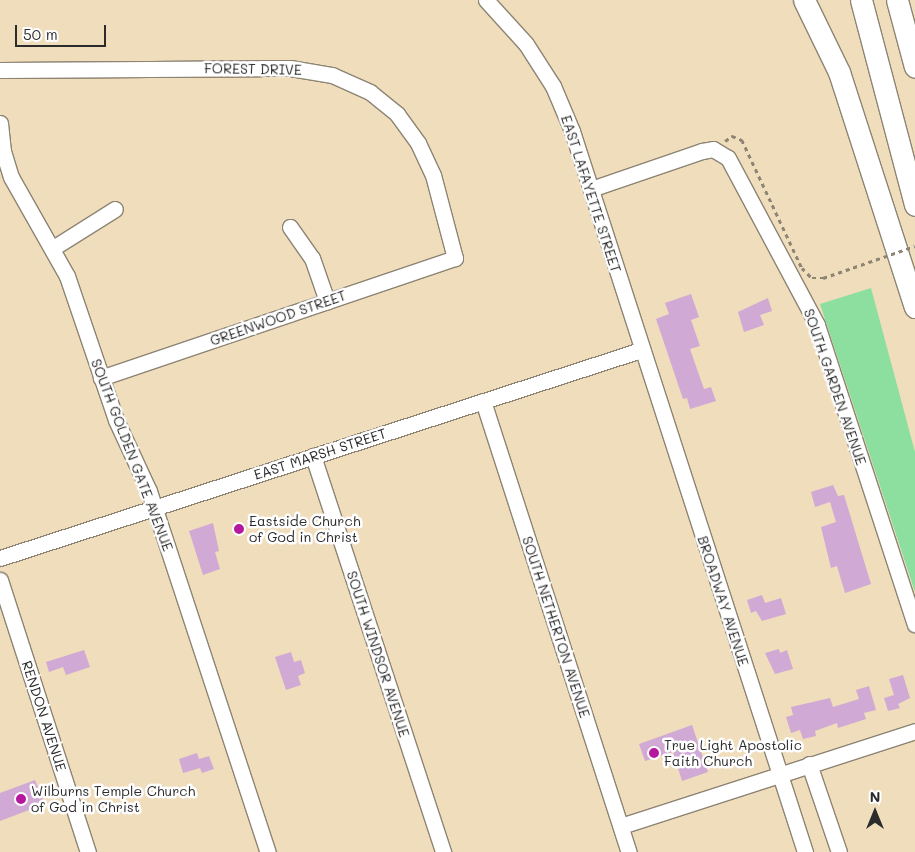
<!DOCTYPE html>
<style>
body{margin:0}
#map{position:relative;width:915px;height:852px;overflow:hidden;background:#efddbc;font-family:Mali,sans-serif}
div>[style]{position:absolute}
.green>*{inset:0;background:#8ddf9f}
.building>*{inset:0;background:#d0a9d4}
.path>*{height:2.5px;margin-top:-1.25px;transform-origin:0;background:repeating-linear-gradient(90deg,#8d8474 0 4px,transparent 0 8px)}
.roads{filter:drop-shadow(1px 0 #8d8474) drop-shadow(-1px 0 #8d8474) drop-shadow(0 1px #8d8474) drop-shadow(0 -1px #8d8474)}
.minor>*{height:15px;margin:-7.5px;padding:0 7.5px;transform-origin:7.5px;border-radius:7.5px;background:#fff}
.highway>*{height:21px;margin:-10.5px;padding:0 10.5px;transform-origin:10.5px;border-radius:10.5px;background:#fff}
.path-bridge>*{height:2.5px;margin-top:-1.25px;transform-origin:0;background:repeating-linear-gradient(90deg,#8d8474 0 4px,transparent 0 8px)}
.dots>*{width:14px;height:14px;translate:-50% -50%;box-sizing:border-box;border:2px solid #fff;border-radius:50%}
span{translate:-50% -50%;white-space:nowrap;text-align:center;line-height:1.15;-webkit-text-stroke:5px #fff;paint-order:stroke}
.street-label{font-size:14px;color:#2b2b2b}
.poi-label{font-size:14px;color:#2b2b2b}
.left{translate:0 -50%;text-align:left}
.north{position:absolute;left:850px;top:787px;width:50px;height:50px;-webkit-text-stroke:4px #fff;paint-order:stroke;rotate:0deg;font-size:14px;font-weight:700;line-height:20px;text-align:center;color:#2b2b2b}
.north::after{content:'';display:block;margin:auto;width:18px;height:22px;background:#2b2b2b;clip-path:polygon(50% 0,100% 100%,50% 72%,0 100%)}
.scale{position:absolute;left:15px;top:25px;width:91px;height:22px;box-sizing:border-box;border:2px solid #2b2b2b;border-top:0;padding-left:6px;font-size:15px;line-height:18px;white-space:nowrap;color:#2b2b2b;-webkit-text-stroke:4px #fff;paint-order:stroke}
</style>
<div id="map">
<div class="green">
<div style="clip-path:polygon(871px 288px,915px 452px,915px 592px,820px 304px)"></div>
</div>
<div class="building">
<div style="clip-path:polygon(691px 294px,699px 317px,691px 320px,700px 346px,690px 349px,704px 389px,711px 387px,716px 401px,690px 409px,687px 398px,683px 399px,656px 319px,669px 314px,665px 303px)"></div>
<div style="clip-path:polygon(768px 298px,772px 311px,760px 315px,764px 325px,744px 332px,738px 312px)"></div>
<div style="clip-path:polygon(833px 485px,838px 496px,844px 495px,871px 584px,845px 593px,837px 566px,831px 568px,821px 527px,836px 522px,830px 502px,815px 507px,811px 492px)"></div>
<div style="clip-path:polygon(213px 523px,219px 551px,215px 552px,220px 569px,203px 575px,189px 531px)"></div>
<div style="clip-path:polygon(762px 595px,765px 603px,781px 598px,786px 614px,762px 621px,756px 611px,751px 613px,747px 600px)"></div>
<div style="clip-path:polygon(779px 649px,780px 653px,787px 650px,793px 669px,775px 674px,765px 653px)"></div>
<div style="clip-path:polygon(84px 650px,90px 667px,66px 675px,63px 667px,49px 672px,46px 662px)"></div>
<div style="clip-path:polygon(291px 652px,294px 662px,301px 660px,305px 673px,298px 676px,301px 685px,286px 690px,275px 657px)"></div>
<div style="clip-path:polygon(903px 675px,910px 698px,898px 704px,900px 708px,888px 711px,884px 698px,894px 695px,889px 679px)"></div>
<div style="clip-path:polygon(869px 686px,876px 710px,864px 713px,866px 719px,838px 728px,837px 723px,815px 731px,816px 736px,803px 739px,800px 730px,791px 733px,786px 717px,793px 715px,791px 707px,830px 698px,833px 707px,859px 699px,856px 690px)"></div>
<div style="clip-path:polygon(692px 725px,708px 772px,682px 781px,673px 752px,645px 761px,639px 744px)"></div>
<div style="clip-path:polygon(197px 753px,199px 759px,209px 756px,214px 769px,202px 773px,200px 768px,183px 773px,179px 759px)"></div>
<div style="clip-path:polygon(35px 780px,45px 804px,0 821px,0 793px)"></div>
</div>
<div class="path">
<div style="left:725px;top:141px;width:9px;rotate:-36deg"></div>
<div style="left:732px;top:136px;width:11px;rotate:22deg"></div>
</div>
<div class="roads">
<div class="minor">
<div style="left:486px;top:0;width:59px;rotate:47.7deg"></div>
<div style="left:526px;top:44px;width:50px;rotate:57.3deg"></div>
<div style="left:553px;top:86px;width:49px;rotate:67.1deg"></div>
<div style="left:572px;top:131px;width:758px;rotate:72.09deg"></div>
<div style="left:0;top:70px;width:261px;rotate:-0.4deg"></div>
<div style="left:261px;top:68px;width:29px"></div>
<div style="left:290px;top:68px;width:43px;rotate:9.5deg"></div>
<div style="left:332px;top:75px;width:42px;rotate:24.1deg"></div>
<div style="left:370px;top:92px;width:35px;rotate:39deg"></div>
<div style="left:397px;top:114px;width:36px;rotate:54deg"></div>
<div style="left:418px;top:143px;width:35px;rotate:65deg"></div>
<div style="left:433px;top:175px;width:86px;rotate:75.2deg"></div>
<div style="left:455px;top:258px;width:374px;rotate:161.3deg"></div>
<div style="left:0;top:123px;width:28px;rotate:84deg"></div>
<div style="left:3px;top:151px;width:27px;rotate:73deg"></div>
<div style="left:11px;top:177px;width:114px;rotate:60.5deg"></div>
<div style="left:67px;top:276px;width:152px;rotate:71.2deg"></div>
<div style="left:116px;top:420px;width:78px;rotate:65.1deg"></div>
<div style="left:149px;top:491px;width:380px;rotate:71.8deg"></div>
<div style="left:591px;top:189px;width:117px;rotate:-18.9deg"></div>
<div style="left:702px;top:151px;width:11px;rotate:-10deg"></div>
<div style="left:713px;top:149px;width:17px;rotate:31deg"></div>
<div style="left:728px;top:158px;width:189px;rotate:61.9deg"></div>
<div style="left:817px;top:325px;width:315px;rotate:71.9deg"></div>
<div style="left:290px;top:227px;width:38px;rotate:55deg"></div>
<div style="left:312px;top:258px;width:46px;rotate:70.8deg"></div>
<div style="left:53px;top:248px;width:73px;rotate:-32.2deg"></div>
<div style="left:483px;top:401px;width:474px;rotate:72.1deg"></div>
<div style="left:313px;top:456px;width:417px;rotate:71.8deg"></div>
<div style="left:0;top:558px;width:674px;rotate:-17.98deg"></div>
<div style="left:0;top:580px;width:286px;rotate:72.1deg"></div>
<div style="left:809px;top:764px;width:93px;rotate:71.2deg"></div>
<div style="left:621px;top:826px;width:309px;rotate:-17.9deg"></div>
</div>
<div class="highway">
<div style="left:804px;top:0;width:80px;rotate:64.1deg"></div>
<div style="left:839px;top:72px;width:247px;rotate:72.1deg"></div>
<div style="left:861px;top:0;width:212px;rotate:75.2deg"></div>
<div style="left:897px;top:0;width:69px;rotate:75deg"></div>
</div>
</div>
<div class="path-bridge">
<div style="left:742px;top:140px;width:141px;rotate:64.9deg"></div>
<div style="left:802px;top:268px;width:14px;rotate:45deg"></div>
<div style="left:812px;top:278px;width:11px"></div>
<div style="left:823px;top:278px;width:97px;rotate:-19.2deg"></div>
</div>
<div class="dots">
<div style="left:239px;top:529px;background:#b5179e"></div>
<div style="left:654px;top:753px;background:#b5179e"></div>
<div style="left:21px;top:799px;background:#b5179e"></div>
</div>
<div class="street-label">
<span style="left:253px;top:69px;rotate:1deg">FOREST DRIVE</span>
<span style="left:591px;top:194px;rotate:72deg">EAST LAFAYETTE STREET</span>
<span style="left:278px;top:318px;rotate:-19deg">GREENWOOD STREET</span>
<span style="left:835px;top:387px;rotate:71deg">SOUTH GARDEN AVENUE</span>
<span style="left:320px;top:454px;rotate:-18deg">EAST MARSH STREET</span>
<span style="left:132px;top:455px;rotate:69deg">SOUTH GOLDEN GATE AVENUE</span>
<span style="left:723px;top:601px;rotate:72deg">BROADWAY AVENUE</span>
<span style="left:556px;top:627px;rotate:72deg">SOUTH NETHERTON AVENUE</span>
<span style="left:378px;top:654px;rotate:72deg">SOUTH WINDSOR AVENUE</span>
<span style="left:44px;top:716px;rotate:72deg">RENDON AVENUE</span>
</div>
<div class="poi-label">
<span class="left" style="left:249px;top:529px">Eastside Church<br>of God in Christ</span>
<span class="left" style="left:664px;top:753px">True Light Apostolic<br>Faith Church</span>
<span class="left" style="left:31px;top:799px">Wilburns Temple Church<br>of God in Christ</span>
</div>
<div class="north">N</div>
<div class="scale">50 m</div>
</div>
